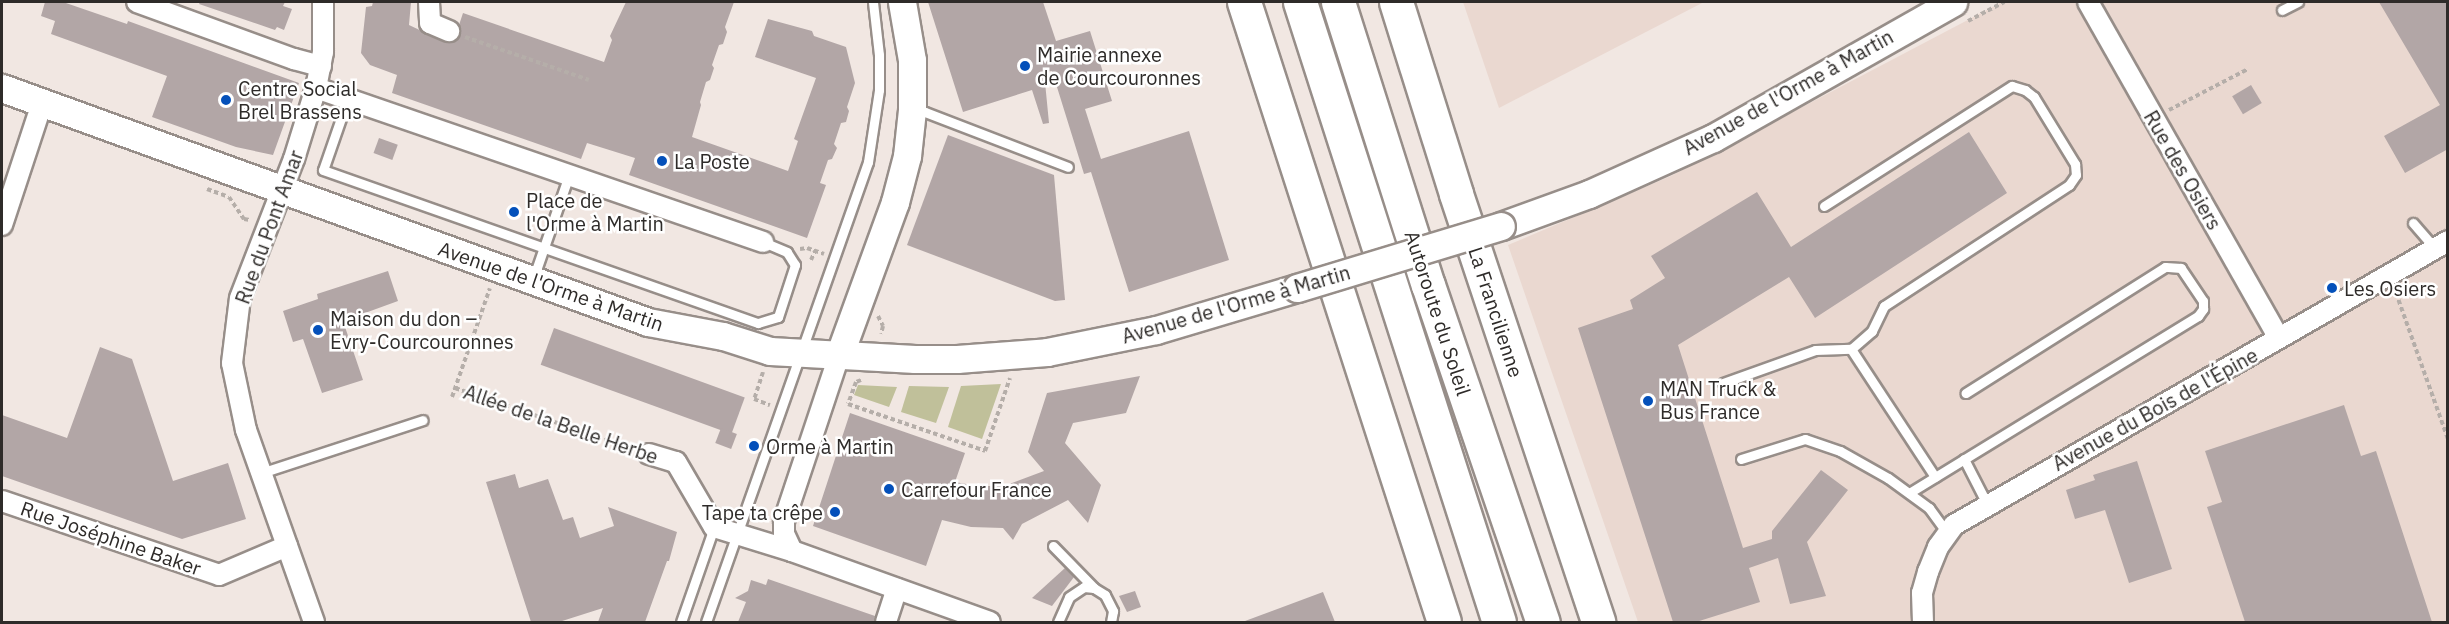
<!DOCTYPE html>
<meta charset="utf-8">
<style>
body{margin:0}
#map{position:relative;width:2449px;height:624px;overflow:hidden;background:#f1e7e2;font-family:"IBM Plex Sans",sans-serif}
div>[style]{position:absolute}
.built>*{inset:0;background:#ead8d0}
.green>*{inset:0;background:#c0c09a}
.building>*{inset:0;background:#b2a6a6;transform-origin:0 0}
.path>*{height:4px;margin-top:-2px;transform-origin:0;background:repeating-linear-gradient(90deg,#b5aea9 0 4.5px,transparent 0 7.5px)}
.roads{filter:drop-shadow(2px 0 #978e89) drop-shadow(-2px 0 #978e89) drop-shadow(0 2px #978e89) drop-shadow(0 -2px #978e89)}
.service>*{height:9px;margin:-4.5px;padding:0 4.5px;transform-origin:4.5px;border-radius:4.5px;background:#fff}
.minor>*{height:20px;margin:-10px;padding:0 10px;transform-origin:10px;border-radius:10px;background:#fff}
.secondary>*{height:27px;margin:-13.5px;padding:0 13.5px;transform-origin:13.5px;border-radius:13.5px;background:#fff}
.trunk>*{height:33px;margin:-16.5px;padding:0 16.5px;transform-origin:16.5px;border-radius:16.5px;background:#fff}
.motorway>*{height:33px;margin:-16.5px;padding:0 16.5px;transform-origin:16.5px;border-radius:16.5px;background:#fff}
.bridges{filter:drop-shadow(2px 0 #978e89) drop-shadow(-2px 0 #978e89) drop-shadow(0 2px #978e89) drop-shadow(0 -2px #978e89)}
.secondary-bridge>*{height:27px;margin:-13.5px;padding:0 13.5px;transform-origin:13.5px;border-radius:13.5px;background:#fff}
.dots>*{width:16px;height:16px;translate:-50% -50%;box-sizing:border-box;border:3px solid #fff;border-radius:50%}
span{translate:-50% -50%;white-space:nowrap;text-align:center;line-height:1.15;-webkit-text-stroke:5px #fff;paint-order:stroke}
.poi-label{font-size:20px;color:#2e2b29}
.left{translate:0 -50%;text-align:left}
.right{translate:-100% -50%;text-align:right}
.street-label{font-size:20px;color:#2e2b29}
.frame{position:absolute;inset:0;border:3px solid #2e2b29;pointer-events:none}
</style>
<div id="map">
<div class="built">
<div style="clip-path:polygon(1463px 2px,1704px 2px,1499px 108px)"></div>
<div style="clip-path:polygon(2002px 2px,2447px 2px,2447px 622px,1638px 622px,1508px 245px,1671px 176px)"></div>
</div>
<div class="green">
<div style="clip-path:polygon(1001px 384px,982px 439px,948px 427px,961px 386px)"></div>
<div style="clip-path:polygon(858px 385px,897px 387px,889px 407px,854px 395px)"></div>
<div style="clip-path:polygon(909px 386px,949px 387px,936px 423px,901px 412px)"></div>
</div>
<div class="building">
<div style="clip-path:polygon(45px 2px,63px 2px,127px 24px,128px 21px,299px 83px,273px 155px,236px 147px,152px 117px,167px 76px,51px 34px,55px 21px,41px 16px)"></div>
<div style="clip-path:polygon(200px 2px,285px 2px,283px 6px,292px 9px,284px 30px,277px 27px,275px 30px,199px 4px)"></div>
<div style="clip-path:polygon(373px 2px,411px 2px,409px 25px,445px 42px,456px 41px,460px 36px,459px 25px,463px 13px,604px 62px,612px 40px,610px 36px,626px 2px,734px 2px,725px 27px,727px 32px,723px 44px,719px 45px,712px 65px,714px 68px,710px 80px,706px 82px,700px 102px,701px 105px,692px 137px,788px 171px,798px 141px,794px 139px,816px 78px,755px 57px,768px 19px,812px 31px,814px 36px,846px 47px,855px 83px,847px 107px,849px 111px,846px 122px,841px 123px,834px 144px,837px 148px,832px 159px,828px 160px,820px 183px,826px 185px,807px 238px,629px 175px,635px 158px,587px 143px,581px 159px,392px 93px,397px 75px,370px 65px,361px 53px,366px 7px,372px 6px)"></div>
<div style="clip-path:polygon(928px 2px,1043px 2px,1056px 41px,1090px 31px,1112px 101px,1085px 109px,1101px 159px,1189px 131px,1229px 260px,1129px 292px,1091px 172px,1084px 174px,1052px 71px,1044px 72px,1049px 123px,1043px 124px,1032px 90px,963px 112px)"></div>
<div style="clip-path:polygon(2379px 2px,2448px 2px,2448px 149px,2405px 173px,2384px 136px,2440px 105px)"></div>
<div style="left:2251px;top:85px;width:21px;height:22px;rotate:59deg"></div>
<div style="clip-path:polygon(1969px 132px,2007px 193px,1815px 318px,1789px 277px,1678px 345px,1743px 548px,1772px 539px,1772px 531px,1821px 470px,1848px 490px,1807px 542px,1826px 596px,1790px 604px,1778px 558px,1749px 568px,1760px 602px,1696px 622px,1673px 622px,1578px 328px,1633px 309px,1630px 300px,1665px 278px,1651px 256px,1757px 192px,1791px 247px)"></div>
<div style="clip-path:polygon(948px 135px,1054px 175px,1065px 300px,1055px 301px,907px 245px)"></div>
<div style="left:379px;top:138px;width:20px;height:16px;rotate:20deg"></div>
<div style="clip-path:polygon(388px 271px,398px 301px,343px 321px,363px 380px,322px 393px,303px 339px,293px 342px,283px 311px,318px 299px,317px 294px)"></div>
<div style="left:554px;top:328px;width:203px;height:39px;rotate:20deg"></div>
<div style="clip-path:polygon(100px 347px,132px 359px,173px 481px,228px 463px,246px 519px,182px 539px,2px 476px,2px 415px,67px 438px)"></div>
<div style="clip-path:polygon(1140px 376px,1126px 413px,1073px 423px,1065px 443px,1101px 485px,1088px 523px,1068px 500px,1022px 524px,1013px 540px,1003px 528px,971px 527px,942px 520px,926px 566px,813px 526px,850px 413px,965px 453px,955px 482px,977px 486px,1004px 486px,1044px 471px,1028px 452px,1047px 393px)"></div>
<div style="clip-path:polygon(2344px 405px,2361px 456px,2376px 451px,2432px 622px,2245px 622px,2207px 507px,2222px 502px,2205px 451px)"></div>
<div style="left:721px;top:428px;width:17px;height:16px;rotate:21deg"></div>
<div style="clip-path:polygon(2137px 461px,2172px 569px,2129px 583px,2105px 510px,2075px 519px,2066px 490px,2095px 480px,2093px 475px)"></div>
<div style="clip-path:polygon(515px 474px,519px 488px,548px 479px,563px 520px,573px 517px,580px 538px,614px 526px,608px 507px,677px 532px,669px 561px,667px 561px,645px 622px,598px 622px,603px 608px,559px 622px,531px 622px,486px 482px)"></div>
<div style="clip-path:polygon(1065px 568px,1074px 577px,1052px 606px,1032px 598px)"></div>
<div style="clip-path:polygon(768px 579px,875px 616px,874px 622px,738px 622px,746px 602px,735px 598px,748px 591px,751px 580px,766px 585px)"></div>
<div style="clip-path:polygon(1135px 591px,1141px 607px,1127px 612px,1119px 596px)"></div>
<div style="clip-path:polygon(1323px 592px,1335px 622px,1246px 622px,1245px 621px)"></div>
</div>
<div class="path">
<div style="left:1968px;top:21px;width:41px;rotate:-27.8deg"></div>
<div style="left:465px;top:37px;width:131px;rotate:19.1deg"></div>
<div style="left:2169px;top:110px;width:89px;rotate:-27.4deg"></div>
<div style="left:207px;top:189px;width:23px;rotate:20deg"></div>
<div style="left:229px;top:197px;width:27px;rotate:56deg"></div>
<div style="left:244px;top:219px;width:6px;rotate:9deg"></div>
<div style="left:800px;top:249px;width:7px;rotate:-8deg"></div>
<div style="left:807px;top:248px;width:18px;rotate:19deg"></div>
<div style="left:811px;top:260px;width:10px;rotate:-66deg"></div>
<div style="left:2396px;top:293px;width:155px;rotate:70.4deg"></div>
<div style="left:878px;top:316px;width:11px;rotate:63deg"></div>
<div style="left:883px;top:326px;width:8px;rotate:104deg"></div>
<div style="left:763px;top:372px;width:28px;rotate:108deg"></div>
<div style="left:754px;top:399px;width:17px;rotate:21deg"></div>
<div style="left:861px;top:380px;width:5px;rotate:158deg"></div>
<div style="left:856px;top:382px;width:23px;rotate:110deg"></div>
<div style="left:848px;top:404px;width:145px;rotate:18.9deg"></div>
<div style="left:985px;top:451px;width:77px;rotate:-71.1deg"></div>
<div style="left:455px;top:388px;width:188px;rotate:18.9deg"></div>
<div style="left:452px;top:397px;width:115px;rotate:-70.8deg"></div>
</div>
<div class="roads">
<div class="service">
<div style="left:2282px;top:10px;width:18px;rotate:-27deg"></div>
<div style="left:348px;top:98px;width:76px;rotate:109.1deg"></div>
<div style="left:323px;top:170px;width:461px;rotate:19.4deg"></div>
<div style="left:758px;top:323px;width:21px;rotate:-17deg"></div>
<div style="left:778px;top:317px;width:55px;rotate:-71.9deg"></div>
<div style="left:795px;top:265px;width:15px;rotate:-122deg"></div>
<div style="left:787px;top:252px;width:26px;rotate:-157deg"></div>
<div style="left:914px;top:110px;width:11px;rotate:10deg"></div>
<div style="left:925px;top:112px;width:153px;rotate:21deg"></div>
<div style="left:1824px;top:206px;width:223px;rotate:-32.6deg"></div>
<div style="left:2012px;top:86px;width:14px;rotate:17deg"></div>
<div style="left:2025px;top:90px;width:11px;rotate:38deg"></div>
<div style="left:2034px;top:97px;width:79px;rotate:58.5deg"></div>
<div style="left:2075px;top:164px;width:11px;rotate:85deg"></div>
<div style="left:2076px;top:175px;width:12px;rotate:125deg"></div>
<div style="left:2069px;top:185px;width:221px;rotate:146.8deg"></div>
<div style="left:1884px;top:306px;width:28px;rotate:116deg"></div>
<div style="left:1872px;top:331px;width:28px;rotate:139deg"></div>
<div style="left:1851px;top:349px;width:153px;rotate:56.7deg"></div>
<div style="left:2413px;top:223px;width:33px;rotate:49deg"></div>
<div style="left:533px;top:279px;width:110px;rotate:-70.9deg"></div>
<div style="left:1723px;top:383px;width:98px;rotate:-19.7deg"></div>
<div style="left:1815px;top:350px;width:36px;rotate:-2deg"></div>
<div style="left:1741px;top:459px;width:67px;rotate:-17.4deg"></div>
<div style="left:1805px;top:439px;width:37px;rotate:19deg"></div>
<div style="left:1840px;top:451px;width:55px;rotate:29.4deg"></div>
<div style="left:1888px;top:478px;width:51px;rotate:36.2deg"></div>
<div style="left:1929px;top:508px;width:32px;rotate:54deg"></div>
<div style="left:1964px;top:459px;width:51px;rotate:62.9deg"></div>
<div style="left:261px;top:473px;width:170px;rotate:-18.1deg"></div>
<div style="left:1909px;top:493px;width:339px;rotate:-31.5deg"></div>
<div style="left:2198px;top:316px;width:9px;rotate:-54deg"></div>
<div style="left:2203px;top:309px;width:8px;rotate:-90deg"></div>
<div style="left:2203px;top:301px;width:40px;rotate:-124deg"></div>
<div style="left:2181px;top:268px;width:16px;rotate:-176deg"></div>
<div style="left:2165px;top:267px;width:236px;rotate:147.7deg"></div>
<div style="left:1053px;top:546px;width:59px;rotate:45.7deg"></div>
<div style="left:681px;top:622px;width:101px;rotate:-70.8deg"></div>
<div style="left:706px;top:622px;width:488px;rotate:-70.6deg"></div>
<div style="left:868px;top:162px;width:73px;rotate:-81.3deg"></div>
<div style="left:879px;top:90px;width:35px;rotate:-90deg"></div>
<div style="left:879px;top:55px;width:53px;rotate:-96.5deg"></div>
<div style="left:1058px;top:622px;width:27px;rotate:-66deg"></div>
<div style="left:1069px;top:597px;width:18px;rotate:-34deg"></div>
<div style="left:1084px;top:587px;width:10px;rotate:6deg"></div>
<div style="left:1094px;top:588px;width:13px;rotate:32deg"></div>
<div style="left:1105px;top:595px;width:18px;rotate:63deg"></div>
<div style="left:1113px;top:611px;width:11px;rotate:100deg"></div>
</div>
<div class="minor">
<div style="left:137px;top:2px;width:167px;rotate:20deg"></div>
<div style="left:294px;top:59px;width:28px;rotate:15deg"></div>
<div style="left:429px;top:2px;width:21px;rotate:87deg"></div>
<div style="left:430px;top:23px;width:21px;rotate:23deg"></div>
<div style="left:2088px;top:2px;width:386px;rotate:60.4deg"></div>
<div style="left:316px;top:88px;width:473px;rotate:19deg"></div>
<div style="left:2px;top:225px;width:128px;rotate:-71.8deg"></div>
<div style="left:649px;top:454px;width:28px;rotate:17deg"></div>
<div style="left:676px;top:462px;width:75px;rotate:59.7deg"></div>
<div style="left:714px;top:527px;width:82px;rotate:17.1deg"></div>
<div style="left:792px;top:551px;width:210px;rotate:19.7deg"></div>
<div style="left:2px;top:501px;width:229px;rotate:18.8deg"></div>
<div style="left:219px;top:575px;width:74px;rotate:-23.1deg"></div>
<div style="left:792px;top:551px;width:19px;rotate:-115deg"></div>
<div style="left:784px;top:534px;width:13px;rotate:-90deg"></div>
<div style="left:784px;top:521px;width:174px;rotate:-71.6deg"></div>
<div style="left:314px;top:622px;width:204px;rotate:-109.5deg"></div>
<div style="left:246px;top:430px;width:68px;rotate:-101.8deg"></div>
<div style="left:232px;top:363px;width:65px;rotate:-83deg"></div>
<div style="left:240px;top:298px;width:149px;rotate:-68.8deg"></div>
<div style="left:294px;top:159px;width:74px;rotate:-72.8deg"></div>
<div style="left:316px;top:88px;width:37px;rotate:-79deg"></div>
<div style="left:323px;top:52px;width:50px;rotate:-90deg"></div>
<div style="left:886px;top:622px;width:35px;rotate:-72deg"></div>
<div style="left:1923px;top:622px;width:29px;rotate:-92deg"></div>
<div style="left:1922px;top:593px;width:22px;rotate:-74deg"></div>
<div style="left:1928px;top:572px;width:27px;rotate:-68deg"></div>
<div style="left:1938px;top:547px;width:27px;rotate:-54deg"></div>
<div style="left:1954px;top:525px;width:570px;rotate:-29.89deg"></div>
</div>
<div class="secondary">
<div style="left:2px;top:88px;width:687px;rotate:19.91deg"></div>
<div style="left:648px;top:322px;width:76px;rotate:10.6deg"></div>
<div style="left:723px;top:336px;width:49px;rotate:17.7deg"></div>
<div style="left:770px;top:351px;width:145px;rotate:3.2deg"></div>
<div style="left:915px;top:359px;width:42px"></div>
<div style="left:957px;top:359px;width:90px;rotate:-4.4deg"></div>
<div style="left:1047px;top:352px;width:111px;rotate:-11.4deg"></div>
<div style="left:1156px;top:330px;width:147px;rotate:-16.6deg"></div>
<div style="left:1501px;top:226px;width:94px;rotate:-20deg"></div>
<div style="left:1589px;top:194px;width:136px;rotate:-24.3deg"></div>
<div style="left:1713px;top:138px;width:276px;rotate:-29.5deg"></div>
<div style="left:839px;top:356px;width:164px;rotate:-70deg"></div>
<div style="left:895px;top:202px;width:48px;rotate:-75.4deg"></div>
<div style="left:907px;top:156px;width:46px;rotate:-83.8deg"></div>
<div style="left:912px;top:110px;width:50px;rotate:-90deg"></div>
<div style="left:912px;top:60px;width:59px;rotate:-99.8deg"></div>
</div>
<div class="trunk">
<div style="left:1244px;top:2px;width:651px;rotate:72.12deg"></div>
<div style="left:1396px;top:2px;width:201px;rotate:72.6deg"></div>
<div style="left:1456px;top:194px;width:451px;rotate:71.6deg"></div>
</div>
<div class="motorway">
<div style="left:1300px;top:2px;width:651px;rotate:72.21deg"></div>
<div style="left:1338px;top:2px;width:297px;rotate:72.4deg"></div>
<div style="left:1428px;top:285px;width:356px;rotate:71.2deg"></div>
</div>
</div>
<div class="bridges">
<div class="secondary-bridge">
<div style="left:1297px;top:288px;width:213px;rotate:-16.9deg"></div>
</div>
</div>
<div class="dots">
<div style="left:1025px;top:66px;background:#0450ba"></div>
<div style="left:226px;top:100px;background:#0450ba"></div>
<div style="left:662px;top:161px;background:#0450ba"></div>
<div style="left:514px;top:212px;background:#0450ba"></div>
<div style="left:2332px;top:288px;background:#0450ba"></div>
<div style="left:318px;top:330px;background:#0450ba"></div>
<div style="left:1648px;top:401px;background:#0450ba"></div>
<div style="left:754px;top:446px;background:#0450ba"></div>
<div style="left:889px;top:489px;background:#0450ba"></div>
<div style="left:835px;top:512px;background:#0450ba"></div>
</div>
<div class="poi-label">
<span class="left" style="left:1037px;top:66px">Mairie annexe<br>de Courcouronnes</span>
<span class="left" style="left:238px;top:100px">Centre Social<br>Brel Brassens</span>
<span class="left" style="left:674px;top:161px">La Poste</span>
<span class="left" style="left:526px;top:212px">Place de<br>l'Orme à Martin</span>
<span class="left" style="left:2344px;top:288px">Les Osiers</span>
<span class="left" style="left:330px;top:330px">Maison du don –<br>Evry-Courcouronnes</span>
<span class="left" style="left:1660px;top:400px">MAN Truck &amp;<br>Bus France</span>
<span class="left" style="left:766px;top:446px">Orme à Martin</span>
<span class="left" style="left:901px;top:489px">Carrefour France</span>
<span class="right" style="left:823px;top:512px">Tape ta crêpe</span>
</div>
<div class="street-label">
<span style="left:1788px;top:92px;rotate:-29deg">Avenue de l'Orme à Martin</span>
<span style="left:2183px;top:170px;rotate:60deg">Rue des Osiers</span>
<span style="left:269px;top:227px;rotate:-70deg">Rue du Pont Amar</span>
<span style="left:551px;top:286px;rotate:19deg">Avenue de l'Orme à Martin</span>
<span style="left:1236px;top:304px;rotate:-16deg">Avenue de l'Orme à Martin</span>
<span style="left:1496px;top:312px;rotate:72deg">La Francilienne</span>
<span style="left:1438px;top:313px;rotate:72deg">Autoroute du Soleil</span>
<span style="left:2155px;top:409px;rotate:-29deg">Avenue du Bois de l'Épine</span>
<span style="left:561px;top:424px;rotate:19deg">Allée de la Belle Herbe</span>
<span style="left:111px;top:538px;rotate:19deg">Rue Joséphine Baker</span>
</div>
<div class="frame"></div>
</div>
